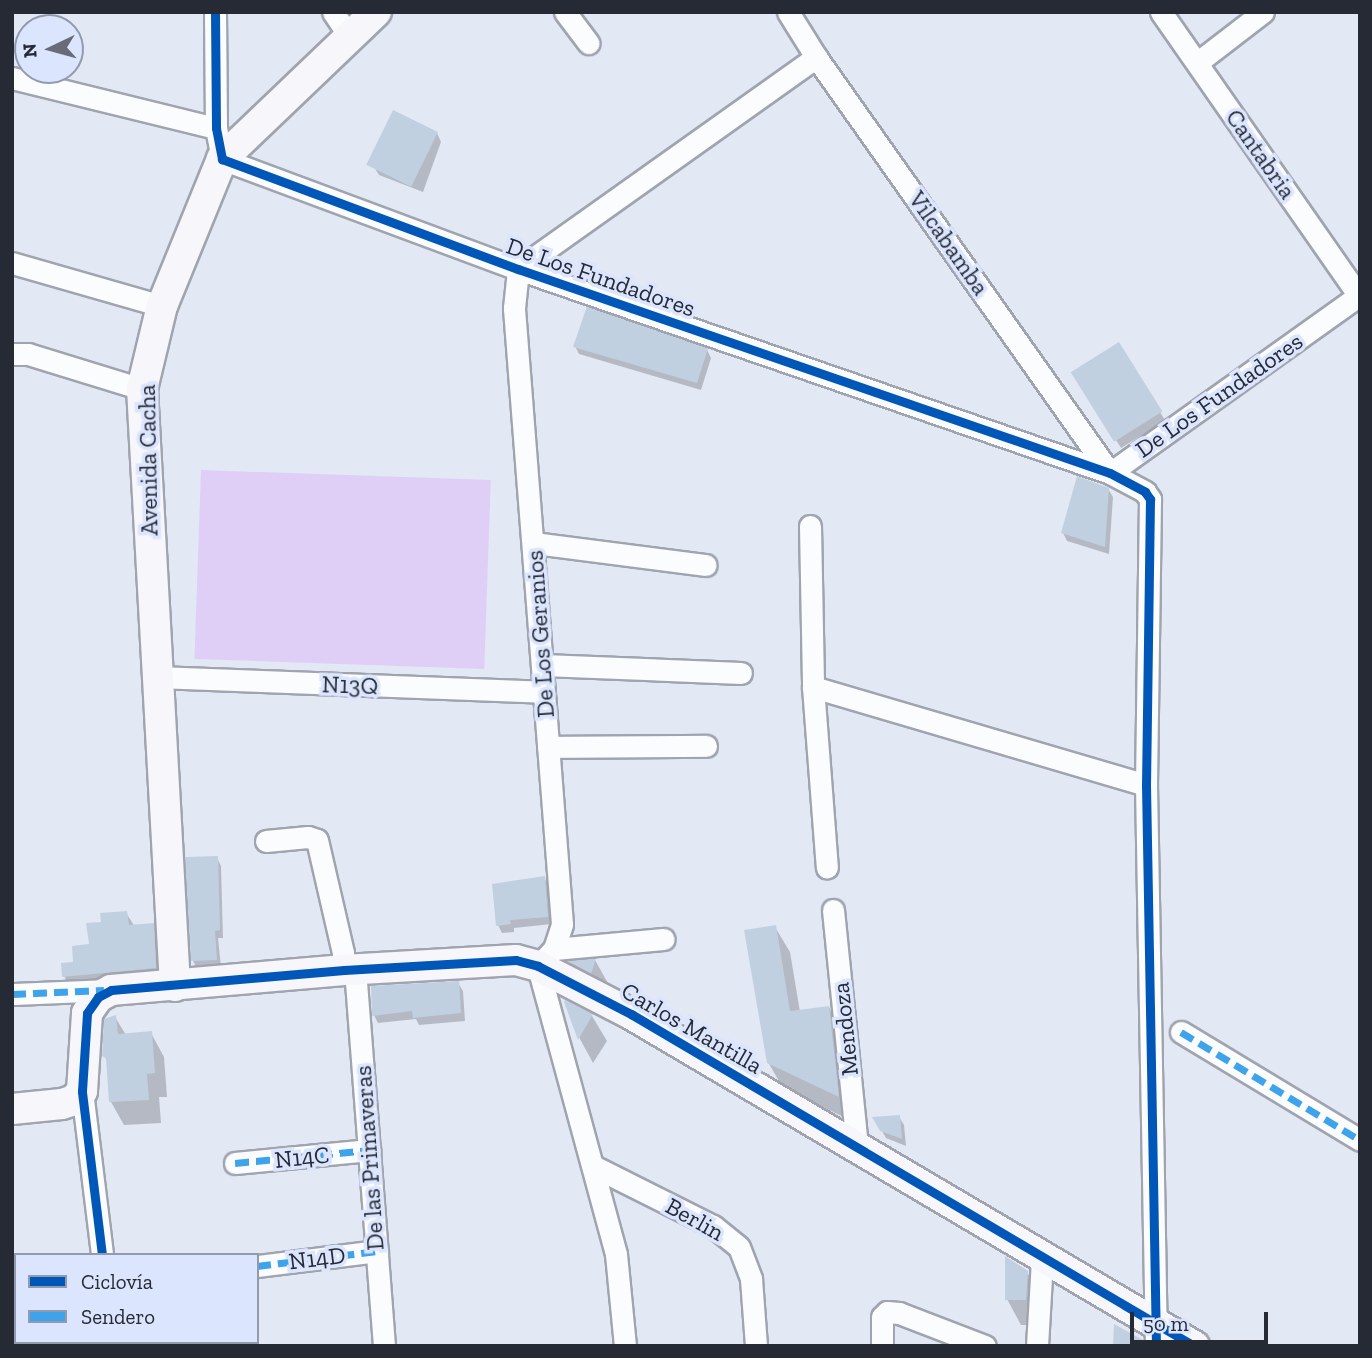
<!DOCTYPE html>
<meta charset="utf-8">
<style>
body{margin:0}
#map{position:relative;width:1372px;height:1358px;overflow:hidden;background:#e3e8f5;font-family:"Zilla Slab",serif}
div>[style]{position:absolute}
.green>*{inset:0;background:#dfcff7;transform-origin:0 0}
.shadow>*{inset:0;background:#0003;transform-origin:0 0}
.building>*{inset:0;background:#c1d0e0;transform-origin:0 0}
.roads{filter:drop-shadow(2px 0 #9fa4af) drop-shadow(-2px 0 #9fa4af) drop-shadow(0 2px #9fa4af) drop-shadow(0 -2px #9fa4af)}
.street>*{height:21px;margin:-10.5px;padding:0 10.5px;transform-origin:10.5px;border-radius:10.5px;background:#fbfcfe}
.secondary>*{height:30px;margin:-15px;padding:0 15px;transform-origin:15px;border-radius:15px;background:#f7f6fb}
.quiet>*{height:7px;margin-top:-3.5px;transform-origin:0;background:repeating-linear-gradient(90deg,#3ea3eb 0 14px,transparent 0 21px)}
.cycleway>*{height:9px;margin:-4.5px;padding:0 4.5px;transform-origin:4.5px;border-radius:4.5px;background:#0057b8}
span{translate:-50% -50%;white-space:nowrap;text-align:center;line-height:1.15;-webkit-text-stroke:7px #dbe5fd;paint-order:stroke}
.street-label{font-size:24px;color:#252a35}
.frame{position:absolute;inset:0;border:14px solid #252a35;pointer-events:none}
.legend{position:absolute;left:14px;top:1253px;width:245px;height:91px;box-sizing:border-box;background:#dbe5fd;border:2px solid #929aad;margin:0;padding:9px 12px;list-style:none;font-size:21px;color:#252a35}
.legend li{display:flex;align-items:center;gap:14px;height:35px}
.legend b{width:35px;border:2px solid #929aad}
.north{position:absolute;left:14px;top:14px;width:70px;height:70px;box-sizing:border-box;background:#dbe5fd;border:2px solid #929aad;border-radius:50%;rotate:265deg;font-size:19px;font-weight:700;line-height:28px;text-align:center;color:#252a35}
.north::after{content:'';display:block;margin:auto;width:24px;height:32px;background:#686c78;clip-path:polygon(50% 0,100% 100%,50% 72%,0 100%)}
.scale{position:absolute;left:1130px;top:1312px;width:138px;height:32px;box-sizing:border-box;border:4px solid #252a35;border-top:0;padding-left:9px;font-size:21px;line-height:24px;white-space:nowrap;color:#252a35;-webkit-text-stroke:5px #dbe5fd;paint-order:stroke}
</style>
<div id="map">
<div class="green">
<div style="left:201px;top:470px;width:290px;height:189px;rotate:2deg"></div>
</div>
<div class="shadow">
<div style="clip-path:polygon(437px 133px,441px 142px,423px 192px,379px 175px,374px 167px)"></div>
<div style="left:1118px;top:345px;width:89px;height:52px;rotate:58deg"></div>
<div style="clip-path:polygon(575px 346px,707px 350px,711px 358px,701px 390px,579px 354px)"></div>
<div style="clip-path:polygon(1108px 489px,1113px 497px,1109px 554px,1067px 541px,1063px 533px)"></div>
<div style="clip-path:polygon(217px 858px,221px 866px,223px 938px,218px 938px,221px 967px,197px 968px,193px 961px)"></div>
<div style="clip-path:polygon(544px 878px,549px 885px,552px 924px,514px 928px,514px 932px,502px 933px,498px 925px)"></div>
<div style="clip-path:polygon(126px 913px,135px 927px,153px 925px,166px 947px,168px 989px,76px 998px,64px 976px,91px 946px,103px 923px)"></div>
<div style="clip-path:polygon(775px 927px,790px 952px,800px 1012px,829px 1007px,843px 1033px,852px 1121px,783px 1088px,768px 1062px)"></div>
<div style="clip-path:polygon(595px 960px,609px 985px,606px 998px,584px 987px,570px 962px)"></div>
<div style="clip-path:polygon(458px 983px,463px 991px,465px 1021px,419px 1025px,416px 1019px,378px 1023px,374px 1015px)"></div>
<div style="clip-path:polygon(567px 1005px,592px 1016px,607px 1041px,593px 1063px,580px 1039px)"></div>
<div style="clip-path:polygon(115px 1017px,126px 1035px,151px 1033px,164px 1057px,167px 1097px,159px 1097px,161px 1123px,124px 1125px,111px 1102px,108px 1063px,104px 1055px)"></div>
<div style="clip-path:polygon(899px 1117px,904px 1125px,906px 1146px,886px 1138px,875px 1119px)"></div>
<div style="clip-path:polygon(1027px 1272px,1042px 1298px,1040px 1325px,1021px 1325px,1007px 1299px)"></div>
</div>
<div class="building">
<div style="left:393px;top:110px;width:50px;height:61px;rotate:26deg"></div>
<div style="clip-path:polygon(587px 306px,708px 348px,697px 383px,573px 347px)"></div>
<div style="left:1119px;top:342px;width:82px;height:57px;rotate:58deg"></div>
<div style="clip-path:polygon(1077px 476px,1109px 488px,1105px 547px,1061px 533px)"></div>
<div style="clip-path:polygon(218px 856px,220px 930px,215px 931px,217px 960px,191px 961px,185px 857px)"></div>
<div style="clip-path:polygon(545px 876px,548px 917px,510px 920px,511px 924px,496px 926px,492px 884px)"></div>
<div style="clip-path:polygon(127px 911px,129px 925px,154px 923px,156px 968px,62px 977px,61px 963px,73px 962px,72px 946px,89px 944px,86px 923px,101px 922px,100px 913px)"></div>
<div style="clip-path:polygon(776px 925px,790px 1011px,829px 1006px,839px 1097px,767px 1063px,744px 930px)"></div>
<div style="clip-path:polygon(596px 958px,591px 974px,567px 961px)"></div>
<div style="clip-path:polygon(459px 981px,461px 1013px,413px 1018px,412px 1011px,372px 1016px,371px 986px)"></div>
<div style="clip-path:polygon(565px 1000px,593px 1014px,578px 1040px,564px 1002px)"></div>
<div style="clip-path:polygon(116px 1015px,118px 1034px,152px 1031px,155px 1073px,147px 1074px,149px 1100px,109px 1102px,106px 1058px,102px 1056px,104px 1019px)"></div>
<div style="clip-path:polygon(900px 1115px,902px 1139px,880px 1131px,872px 1117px)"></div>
<div style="clip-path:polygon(1005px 1256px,1028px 1271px,1026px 1300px,1005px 1300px)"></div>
<div style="clip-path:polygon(1114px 1324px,1143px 1340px,1143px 1346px,1113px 1346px)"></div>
</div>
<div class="roads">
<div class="street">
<div style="left:215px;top:12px;width:116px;rotate:89.5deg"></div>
<div style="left:216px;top:128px;width:32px;rotate:79deg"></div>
<div style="left:222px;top:159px;width:316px;rotate:20.4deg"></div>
<div style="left:518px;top:269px;width:626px;rotate:19.01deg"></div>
<div style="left:1110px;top:473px;width:40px;rotate:28deg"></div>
<div style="left:1145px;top:492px;width:9px;rotate:54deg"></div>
<div style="left:1150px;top:499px;width:286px;rotate:90.8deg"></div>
<div style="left:1146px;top:785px;width:561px;rotate:88.98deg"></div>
<div style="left:333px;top:12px;width:29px;rotate:56deg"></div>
<div style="left:565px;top:12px;width:39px;rotate:53deg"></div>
<div style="left:788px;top:12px;width:53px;rotate:58.1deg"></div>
<div style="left:816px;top:57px;width:509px;rotate:54.75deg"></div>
<div style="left:1161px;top:12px;width:348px;rotate:55.1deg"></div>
<div style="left:1198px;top:62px;width:82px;rotate:-37.6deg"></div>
<div style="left:12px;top:78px;width:210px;rotate:13.8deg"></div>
<div style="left:12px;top:263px;width:156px;rotate:16deg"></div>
<div style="left:12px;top:354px;width:16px"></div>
<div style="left:28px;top:354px;width:119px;rotate:17.1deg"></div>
<div style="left:1110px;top:473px;width:307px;rotate:-35.5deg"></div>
<div style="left:810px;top:526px;width:161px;rotate:88.9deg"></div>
<div style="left:813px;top:687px;width:181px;rotate:85.6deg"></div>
<div style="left:534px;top:543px;width:173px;rotate:7.3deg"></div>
<div style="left:543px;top:665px;width:198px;rotate:2.3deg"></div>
<div style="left:157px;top:677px;width:386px;rotate:2.2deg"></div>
<div style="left:813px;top:687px;width:347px;rotate:16.4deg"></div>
<div style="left:548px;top:747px;width:158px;rotate:-0.4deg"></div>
<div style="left:266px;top:841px;width:42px;rotate:-5.4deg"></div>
<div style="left:308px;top:837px;width:9px;rotate:18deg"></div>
<div style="left:317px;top:840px;width:116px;rotate:77deg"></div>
<div style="left:343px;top:953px;width:17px;rotate:87deg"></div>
<div style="left:833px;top:910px;width:239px;rotate:84.2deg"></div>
<div style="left:554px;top:949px;width:110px;rotate:-5.2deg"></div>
<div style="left:355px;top:969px;width:378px;rotate:85.6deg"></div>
<div style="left:12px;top:994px;width:99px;rotate:-2.3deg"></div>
<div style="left:1181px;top:1032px;width:209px;rotate:31.1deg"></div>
<div style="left:82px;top:1091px;width:165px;rotate:83deg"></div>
<div style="left:235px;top:1163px;width:135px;rotate:-5.5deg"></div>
<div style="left:595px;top:1167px;width:132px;rotate:26.6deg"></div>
<div style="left:713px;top:1226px;width:33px;rotate:39deg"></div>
<div style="left:739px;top:1247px;width:34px;rotate:69deg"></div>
<div style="left:751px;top:1279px;width:67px;rotate:85.7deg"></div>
<div style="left:257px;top:1266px;width:121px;rotate:-7.1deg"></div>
<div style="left:112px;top:1342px;width:4px;rotate:90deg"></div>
<div style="left:625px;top:1346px;width:92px;rotate:-95.6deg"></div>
<div style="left:616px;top:1254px;width:298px;rotate:-105.2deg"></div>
<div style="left:538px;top:966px;width:23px;rotate:-47deg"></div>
<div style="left:554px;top:949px;width:26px;rotate:-72deg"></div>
<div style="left:562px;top:924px;width:618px;rotate:-94.46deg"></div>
<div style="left:514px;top:308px;width:39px;rotate:-84deg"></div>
<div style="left:518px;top:269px;width:366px;rotate:-35.4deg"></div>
<div style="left:882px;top:1346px;width:29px;rotate:-90deg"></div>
<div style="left:882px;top:1317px;width:7px;rotate:-45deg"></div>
<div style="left:887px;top:1312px;width:12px;rotate:5deg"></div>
<div style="left:899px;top:1313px;width:92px;rotate:21deg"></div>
<div style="left:1037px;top:1346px;width:88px;rotate:-86.7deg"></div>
</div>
<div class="secondary">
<div style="left:175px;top:986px;width:598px;rotate:-93.16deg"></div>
<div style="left:142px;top:389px;width:85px;rotate:-76.5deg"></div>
<div style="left:162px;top:306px;width:159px;rotate:-67.8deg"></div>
<div style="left:222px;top:159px;width:213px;rotate:-43.7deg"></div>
<div style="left:12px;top:1109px;width:50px;rotate:-5.7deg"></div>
<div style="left:62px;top:1104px;width:13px;rotate:-18deg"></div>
<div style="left:74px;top:1100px;width:12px;rotate:-48deg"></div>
<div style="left:82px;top:1091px;width:78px;rotate:-86.3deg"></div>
<div style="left:87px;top:1013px;width:19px;rotate:-55deg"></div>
<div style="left:98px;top:997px;width:15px;rotate:-28deg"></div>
<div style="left:111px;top:990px;width:234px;rotate:-4.9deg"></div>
<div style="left:344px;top:970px;width:172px;rotate:-3.3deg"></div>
<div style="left:516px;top:960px;width:23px;rotate:15deg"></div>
<div style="left:538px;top:966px;width:105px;rotate:27.3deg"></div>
<div style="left:631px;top:1014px;width:654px;rotate:30.53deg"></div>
</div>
</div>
<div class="quiet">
<div style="left:12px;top:994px;width:92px;rotate:-2.5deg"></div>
<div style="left:1181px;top:1032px;width:209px;rotate:31.1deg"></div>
<div style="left:235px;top:1163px;width:135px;rotate:-5.5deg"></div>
<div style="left:257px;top:1266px;width:121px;rotate:-7.1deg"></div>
</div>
<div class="cycleway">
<div style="left:215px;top:12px;width:116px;rotate:89.5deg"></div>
<div style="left:216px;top:128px;width:32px;rotate:79deg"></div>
<div style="left:222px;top:159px;width:316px;rotate:20.4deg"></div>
<div style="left:518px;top:269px;width:626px;rotate:19.01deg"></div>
<div style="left:1110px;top:473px;width:40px;rotate:28deg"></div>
<div style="left:1145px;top:492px;width:9px;rotate:54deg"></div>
<div style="left:1150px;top:499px;width:286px;rotate:90.8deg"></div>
<div style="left:1146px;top:785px;width:561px;rotate:88.98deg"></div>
<div style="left:102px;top:1255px;width:165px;rotate:-97deg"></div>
<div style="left:82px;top:1091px;width:78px;rotate:-86.3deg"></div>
<div style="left:87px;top:1013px;width:19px;rotate:-55deg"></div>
<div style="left:98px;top:997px;width:15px;rotate:-28deg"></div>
<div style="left:111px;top:990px;width:234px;rotate:-4.9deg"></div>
<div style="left:344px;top:970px;width:172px;rotate:-3.3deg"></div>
<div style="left:516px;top:960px;width:23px;rotate:15deg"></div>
<div style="left:538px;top:966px;width:105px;rotate:27.3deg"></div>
<div style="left:631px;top:1014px;width:654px;rotate:30.53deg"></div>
</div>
<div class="street-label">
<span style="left:1261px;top:154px;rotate:55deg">Cantabria</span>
<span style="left:949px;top:243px;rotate:55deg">Vilcabamba</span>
<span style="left:601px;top:277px;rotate:19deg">De Los Fundadores</span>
<span style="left:1219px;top:395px;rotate:-35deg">De Los Fundadores</span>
<span style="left:148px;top:460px;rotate:-91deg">Avenida Cacha</span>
<span style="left:540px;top:634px;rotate:-94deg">De Los Geranios</span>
<span style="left:350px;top:685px;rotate:2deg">N13Q</span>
<span style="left:692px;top:1028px;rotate:30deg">Carlos Mantilla</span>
<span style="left:845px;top:1029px;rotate:-96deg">Mendoza</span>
<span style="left:302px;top:1157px;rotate:-6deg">N14C</span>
<span style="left:369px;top:1158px;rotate:-94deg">De las Primaveras</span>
<span style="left:695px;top:1219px;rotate:29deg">Berlin</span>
<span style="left:317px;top:1258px;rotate:-7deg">N14D</span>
</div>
<div class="frame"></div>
<ul class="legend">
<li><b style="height:9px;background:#0057b8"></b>Ciclovía</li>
<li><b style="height:9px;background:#3ea3eb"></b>Sendero</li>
</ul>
<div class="north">N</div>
<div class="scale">50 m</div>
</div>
